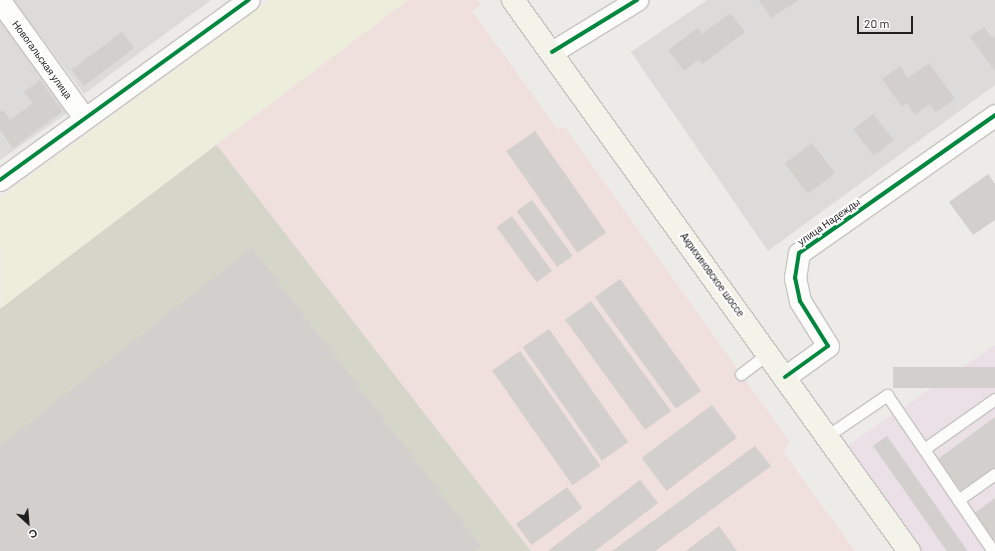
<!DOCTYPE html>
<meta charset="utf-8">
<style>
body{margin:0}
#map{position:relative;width:995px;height:551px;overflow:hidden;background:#edebe7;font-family:Barlow,sans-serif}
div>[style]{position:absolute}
.residential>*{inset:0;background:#dcdbd9}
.commercial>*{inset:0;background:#efdfdd}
.industrial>*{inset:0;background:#eae0e6}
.construction>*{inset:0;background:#d6d5c9}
.farmland>*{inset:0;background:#eceddb}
.building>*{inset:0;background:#d2cfcc;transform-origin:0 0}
.roads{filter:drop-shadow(1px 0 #c6c5c3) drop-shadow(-1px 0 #c6c5c3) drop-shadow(0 1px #c6c5c3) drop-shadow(0 -1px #c6c5c3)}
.service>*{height:11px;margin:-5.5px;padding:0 5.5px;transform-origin:5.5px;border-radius:5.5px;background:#fcfcfb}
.minor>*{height:21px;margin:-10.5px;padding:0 10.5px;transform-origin:10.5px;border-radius:10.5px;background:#fcfcfb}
.secondary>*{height:22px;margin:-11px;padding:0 11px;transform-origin:11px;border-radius:11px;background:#f3f3ea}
.cycleway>*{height:4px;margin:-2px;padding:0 2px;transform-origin:2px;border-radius:2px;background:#00873e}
span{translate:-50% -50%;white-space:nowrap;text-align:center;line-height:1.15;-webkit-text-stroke:4px #fff;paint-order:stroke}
.street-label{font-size:10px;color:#1f1f1f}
.north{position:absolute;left:8px;top:503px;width:40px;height:40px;-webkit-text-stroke:3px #fff;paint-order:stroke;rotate:154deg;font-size:11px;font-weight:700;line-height:16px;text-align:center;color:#1f1f1f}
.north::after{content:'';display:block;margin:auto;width:14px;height:18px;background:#1f1f1f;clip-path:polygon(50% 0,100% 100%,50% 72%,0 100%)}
.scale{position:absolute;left:857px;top:16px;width:56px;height:18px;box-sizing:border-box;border:2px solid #1f1f1f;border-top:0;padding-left:5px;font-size:12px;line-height:14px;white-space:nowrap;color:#1f1f1f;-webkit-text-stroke:3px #fff;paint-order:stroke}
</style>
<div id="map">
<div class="residential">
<div style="clip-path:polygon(13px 0,211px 0,84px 94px)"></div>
<div style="clip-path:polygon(707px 0,995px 0,995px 85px,768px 251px,631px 52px)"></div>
<div style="clip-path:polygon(0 14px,70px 111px,0 160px)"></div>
</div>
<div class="commercial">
<div style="clip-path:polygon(408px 0,478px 0,481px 4px,472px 11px,558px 130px,564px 126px,789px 441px,784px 453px,855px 551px,531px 551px,216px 144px)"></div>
</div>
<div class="industrial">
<div style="clip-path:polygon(995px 345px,995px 551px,919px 551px,845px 447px)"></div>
</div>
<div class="construction">
<div style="clip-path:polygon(216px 144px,531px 551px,0 551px,0 309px)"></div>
</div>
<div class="farmland">
<div style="clip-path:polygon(270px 0,408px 0,2px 307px,0 198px)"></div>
</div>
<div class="building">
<div style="clip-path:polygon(759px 0,799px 0,771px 18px)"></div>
<div style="clip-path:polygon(730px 13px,745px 32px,702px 64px,699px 59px,684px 71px,668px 50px,698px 28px,702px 34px)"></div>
<div style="clip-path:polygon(984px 27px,992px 38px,995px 36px,995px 71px,970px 37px)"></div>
<div style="left:122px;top:32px;width:20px;height:63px;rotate:53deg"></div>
<div style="clip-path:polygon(929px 63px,955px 99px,936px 112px,930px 104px,915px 115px,907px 103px,902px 107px,882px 79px,900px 66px,908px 78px)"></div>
<div style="clip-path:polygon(40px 80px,63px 111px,13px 148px,0 130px,0 112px,3px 110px,10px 120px,33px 103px,24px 92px)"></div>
<div style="left:873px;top:114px;width:33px;height:25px;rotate:52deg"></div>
<div style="left:535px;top:131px;width:124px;height:35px;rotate:55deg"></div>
<div style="left:812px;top:143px;width:38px;height:34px;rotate:53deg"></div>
<div style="clip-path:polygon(988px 174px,995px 184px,995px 220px,973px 235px,949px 202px)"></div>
<div style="left:532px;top:200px;width:69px;height:19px;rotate:54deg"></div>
<div style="left:512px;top:216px;width:68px;height:19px;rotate:54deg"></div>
<div style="clip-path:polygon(252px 248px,481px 546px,475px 551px,0 551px,0 446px)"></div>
<div style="left:620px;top:279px;width:138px;height:31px;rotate:54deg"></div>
<div style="left:591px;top:301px;width:136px;height:32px;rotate:54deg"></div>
<div style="left:549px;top:329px;width:138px;height:32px;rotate:55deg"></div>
<div style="left:520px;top:351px;width:140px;height:34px;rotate:55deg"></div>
<div style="left:995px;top:367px;width:21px;height:102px;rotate:90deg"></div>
<div style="left:712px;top:405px;width:41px;height:88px;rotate:53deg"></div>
<div style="clip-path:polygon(995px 417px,995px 468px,962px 492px,938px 459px)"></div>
<div style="left:887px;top:436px;width:141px;height:17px;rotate:55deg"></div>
<div style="clip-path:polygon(755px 446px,771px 466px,655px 551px,612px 551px)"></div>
<div style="clip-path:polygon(640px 480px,658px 503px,595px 551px,548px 551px)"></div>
<div style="left:567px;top:487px;width:26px;height:63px;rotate:54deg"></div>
<div style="clip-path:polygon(995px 498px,995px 539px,993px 541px,973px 514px)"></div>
<div style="clip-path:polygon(719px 526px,737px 551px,686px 551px)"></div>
</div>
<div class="roads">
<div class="service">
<div style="left:741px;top:374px;width:34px;rotate:-37deg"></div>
<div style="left:827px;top:436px;width:73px;rotate:-34.3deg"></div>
<div style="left:887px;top:395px;width:189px;rotate:55.8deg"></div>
<div style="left:924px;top:449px;width:87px;rotate:-35.2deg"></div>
<div style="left:958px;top:500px;width:45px;rotate:-35.1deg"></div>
</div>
<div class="minor">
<div style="left:0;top:1px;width:145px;rotate:54.2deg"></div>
<div style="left:552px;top:52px;width:100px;rotate:-31.5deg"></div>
<div style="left:0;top:180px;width:307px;rotate:-35.9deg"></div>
<div style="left:785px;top:377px;width:53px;rotate:-35.8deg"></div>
<div style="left:828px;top:346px;width:53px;rotate:-121.9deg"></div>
<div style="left:800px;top:301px;width:24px;rotate:-102deg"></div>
<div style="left:795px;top:278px;width:25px;rotate:-81deg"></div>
<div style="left:799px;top:253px;width:240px;rotate:-35.1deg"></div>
</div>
<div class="secondary">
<div style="left:513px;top:0;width:679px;rotate:54.3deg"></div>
</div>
</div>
<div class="cycleway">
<div style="left:552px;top:52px;width:100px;rotate:-31.5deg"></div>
<div style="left:0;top:180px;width:307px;rotate:-35.9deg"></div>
<div style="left:785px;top:377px;width:53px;rotate:-35.8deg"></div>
<div style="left:828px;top:346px;width:53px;rotate:-121.9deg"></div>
<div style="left:800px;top:301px;width:24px;rotate:-102deg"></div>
<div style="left:795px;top:278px;width:25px;rotate:-81deg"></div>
<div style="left:799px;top:253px;width:240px;rotate:-35.1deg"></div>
</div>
<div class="street-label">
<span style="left:42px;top:60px;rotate:54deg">Новогальская улица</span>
<span style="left:829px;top:222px;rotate:-35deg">улица Надежды</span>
<span style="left:712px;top:275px;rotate:54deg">Акрихиновское шоссе</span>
</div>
<div class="north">С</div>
<div class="scale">20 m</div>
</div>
